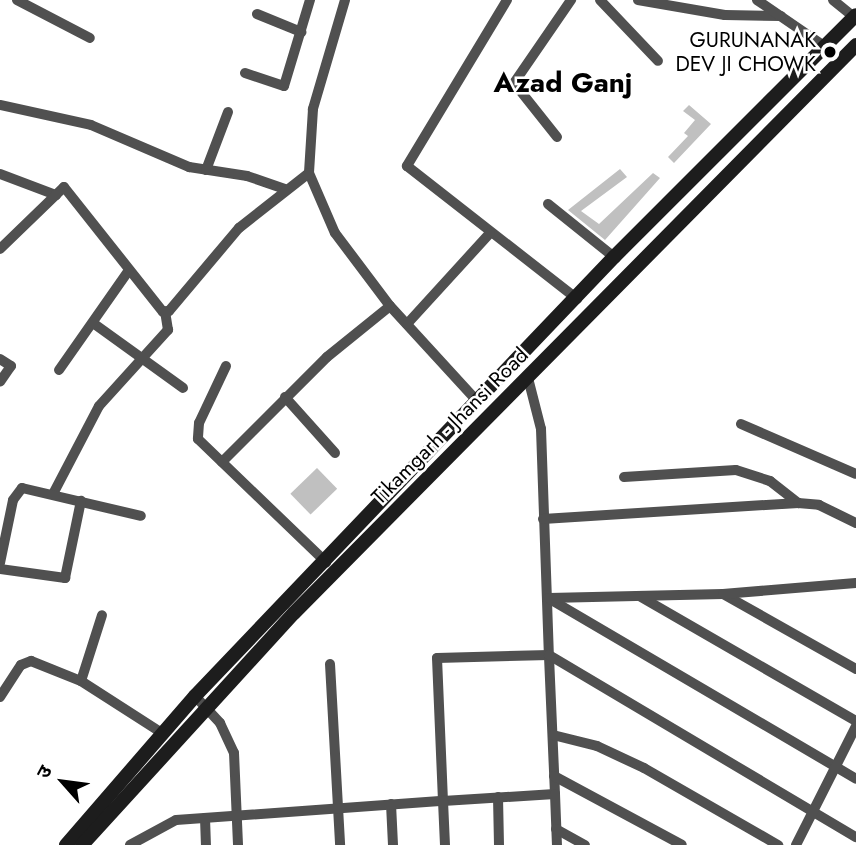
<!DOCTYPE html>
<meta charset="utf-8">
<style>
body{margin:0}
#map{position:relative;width:856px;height:845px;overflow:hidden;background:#fff;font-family:Jost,"Noto Sans Devanagari",sans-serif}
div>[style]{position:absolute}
.building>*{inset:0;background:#c0c0c0;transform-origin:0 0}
.street>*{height:10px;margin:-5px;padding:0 5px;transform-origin:5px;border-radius:5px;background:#505050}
.secondary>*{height:14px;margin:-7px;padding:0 7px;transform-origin:7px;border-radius:7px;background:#1d1d1d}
.dots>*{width:19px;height:19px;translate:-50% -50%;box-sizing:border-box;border:4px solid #fff;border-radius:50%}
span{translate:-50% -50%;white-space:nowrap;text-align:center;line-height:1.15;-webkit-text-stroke:5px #fff;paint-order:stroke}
.poi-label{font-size:21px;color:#000}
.right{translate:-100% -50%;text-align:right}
.street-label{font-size:21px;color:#000}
.district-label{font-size:28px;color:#000;font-weight:700}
.north{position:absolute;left:28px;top:747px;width:70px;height:70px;-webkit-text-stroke:5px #fff;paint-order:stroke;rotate:298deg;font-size:19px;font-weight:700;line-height:28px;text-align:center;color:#000}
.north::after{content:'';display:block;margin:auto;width:24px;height:32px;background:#000;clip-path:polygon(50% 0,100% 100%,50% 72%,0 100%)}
</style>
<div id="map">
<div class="building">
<div style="clip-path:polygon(689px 105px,711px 124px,674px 163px,668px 157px,688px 136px,684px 133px,695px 120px,683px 111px)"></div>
<div style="clip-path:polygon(620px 169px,627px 177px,581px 211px,599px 224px,653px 173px,660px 178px,605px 240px,568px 210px)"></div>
<div style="left:317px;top:468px;width:29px;height:37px;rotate:46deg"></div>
</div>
<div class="street">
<div style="left:17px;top:0;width:82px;rotate:27.5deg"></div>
<div style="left:345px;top:0;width:114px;rotate:106.4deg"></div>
<div style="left:313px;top:109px;width:64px;rotate:93.6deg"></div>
<div style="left:309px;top:173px;width:65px;rotate:66.6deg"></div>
<div style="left:335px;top:233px;width:91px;rotate:53deg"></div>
<div style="left:390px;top:306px;width:129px;rotate:47.5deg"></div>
<div style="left:507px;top:0;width:194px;rotate:121.1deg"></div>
<div style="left:407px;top:166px;width:216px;rotate:38deg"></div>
<div style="left:600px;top:0;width:84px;rotate:46.4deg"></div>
<div style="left:638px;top:0;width:88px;rotate:9.8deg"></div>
<div style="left:725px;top:15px;width:56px;rotate:1deg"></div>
<div style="left:757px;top:0;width:85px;rotate:34.4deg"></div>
<div style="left:833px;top:0;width:27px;rotate:39deg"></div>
<div style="left:257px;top:14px;width:48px;rotate:22.2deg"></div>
<div style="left:245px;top:73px;width:41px;rotate:18.4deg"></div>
<div style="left:284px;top:86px;width:90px;rotate:-73.2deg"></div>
<div style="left:0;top:105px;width:93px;rotate:12.4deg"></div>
<div style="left:91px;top:125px;width:107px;rotate:23.2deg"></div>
<div style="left:189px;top:167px;width:59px;rotate:8.8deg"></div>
<div style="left:247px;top:176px;width:40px;rotate:18.9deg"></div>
<div style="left:557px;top:137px;width:69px;rotate:-128.5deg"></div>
<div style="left:514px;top:83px;width:101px;rotate:-55.5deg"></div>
<div style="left:206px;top:170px;width:62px;rotate:-69.2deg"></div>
<div style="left:0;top:174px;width:60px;rotate:20.6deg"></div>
<div style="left:548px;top:204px;width:85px;rotate:38.8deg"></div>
<div style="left:0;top:249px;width:89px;rotate:-44.1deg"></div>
<div style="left:64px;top:187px;width:159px;rotate:51.6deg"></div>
<div style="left:163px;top:312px;width:6px;rotate:-9deg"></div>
<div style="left:169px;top:311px;width:109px;rotate:-49.9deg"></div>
<div style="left:239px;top:228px;width:89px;rotate:-38.2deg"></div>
<div style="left:93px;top:323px;width:111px;rotate:35.8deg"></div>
<div style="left:407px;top:324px;width:123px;rotate:-47.6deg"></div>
<div style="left:0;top:359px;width:13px;rotate:32deg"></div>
<div style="left:11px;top:366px;width:19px;rotate:125deg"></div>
<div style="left:226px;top:366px;width:63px;rotate:115.3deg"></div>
<div style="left:199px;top:423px;width:16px;rotate:94deg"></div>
<div style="left:198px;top:439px;width:178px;rotate:43.9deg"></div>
<div style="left:59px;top:370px;width:122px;rotate:-55deg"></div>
<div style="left:528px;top:378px;width:53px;rotate:75.7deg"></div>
<div style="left:541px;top:429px;width:226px;rotate:88deg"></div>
<div style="left:549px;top:655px;width:112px;rotate:178.5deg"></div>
<div style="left:437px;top:658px;width:143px;rotate:87.6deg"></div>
<div style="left:443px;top:801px;width:112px;rotate:-3.6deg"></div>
<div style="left:555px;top:794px;width:139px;rotate:-92.5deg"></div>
<div style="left:285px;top:397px;width:75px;rotate:48.2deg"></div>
<div style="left:741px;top:424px;width:125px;rotate:23.5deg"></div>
<div style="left:222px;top:462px;width:148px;rotate:-45deg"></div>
<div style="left:327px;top:357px;width:81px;rotate:-39deg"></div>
<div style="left:624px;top:477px;width:112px;rotate:-3.6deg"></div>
<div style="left:736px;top:470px;width:36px;rotate:18deg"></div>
<div style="left:770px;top:481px;width:36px;rotate:38deg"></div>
<div style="left:53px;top:494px;width:99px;rotate:-62.4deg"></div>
<div style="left:99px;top:406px;width:103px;rotate:-47.8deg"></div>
<div style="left:168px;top:330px;width:19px;rotate:-99deg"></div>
<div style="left:543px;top:519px;width:256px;rotate:-3.6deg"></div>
<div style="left:798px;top:503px;width:21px;rotate:5deg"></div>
<div style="left:819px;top:505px;width:41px;rotate:25.9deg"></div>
<div style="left:0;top:563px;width:64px;rotate:-78.3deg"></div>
<div style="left:13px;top:500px;width:15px;rotate:-53deg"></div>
<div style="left:22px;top:488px;width:122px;rotate:13.2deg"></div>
<div style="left:0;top:569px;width:66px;rotate:7.9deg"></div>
<div style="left:65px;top:578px;width:79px;rotate:-78.3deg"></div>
<div style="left:723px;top:594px;width:153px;rotate:29.4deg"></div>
<div style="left:641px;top:597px;width:248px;rotate:30deg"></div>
<div style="left:548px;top:598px;width:357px;rotate:30.4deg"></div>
<div style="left:549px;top:598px;width:174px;rotate:-1.3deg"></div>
<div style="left:723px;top:594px;width:133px;rotate:-4.7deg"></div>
<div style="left:549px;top:655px;width:357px;rotate:30.7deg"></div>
<div style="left:330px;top:664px;width:181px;rotate:86.8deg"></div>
<div style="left:81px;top:681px;width:69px;rotate:-72.3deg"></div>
<div style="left:195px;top:696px;width:37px;rotate:47deg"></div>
<div style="left:220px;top:723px;width:33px;rotate:65deg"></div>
<div style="left:234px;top:753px;width:92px;rotate:87.5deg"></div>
<div style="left:0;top:697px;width:38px;rotate:-57deg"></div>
<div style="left:21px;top:665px;width:11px;rotate:-22deg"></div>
<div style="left:31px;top:661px;width:54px;rotate:21.8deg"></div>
<div style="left:81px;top:681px;width:96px;rotate:32.7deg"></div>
<div style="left:553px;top:735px;width:45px;rotate:14deg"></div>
<div style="left:597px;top:746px;width:52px;rotate:25.1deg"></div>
<div style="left:644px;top:768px;width:155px;rotate:29.9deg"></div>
<div style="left:554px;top:776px;width:145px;rotate:28.3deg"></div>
<div style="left:555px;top:794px;width:51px;rotate:87.8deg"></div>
<div style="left:498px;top:797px;width:48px;rotate:88.8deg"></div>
<div style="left:391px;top:804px;width:41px;rotate:87.2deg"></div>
<div style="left:205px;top:818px;width:27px;rotate:88deg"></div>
<div style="left:556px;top:829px;width:33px;rotate:29deg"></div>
<div style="left:130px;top:845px;width:52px;rotate:-28.5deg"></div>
<div style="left:176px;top:820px;width:268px;rotate:-4.1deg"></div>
<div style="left:443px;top:801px;width:44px;rotate:87.4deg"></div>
<div style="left:796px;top:845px;width:133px;rotate:-63.2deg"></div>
</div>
<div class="secondary">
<div style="left:66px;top:845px;width:197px;rotate:-49.1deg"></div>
<div style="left:195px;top:696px;width:607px;rotate:-46.34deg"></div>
<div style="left:614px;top:257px;width:342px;rotate:-45deg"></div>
<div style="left:82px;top:845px;width:314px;rotate:-47.6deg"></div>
<div style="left:294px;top:613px;width:799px;rotate:-45.3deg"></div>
</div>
<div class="dots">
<div style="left:830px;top:52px;background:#000"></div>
</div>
<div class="poi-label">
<span class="right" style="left:816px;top:52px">GURUNANAK<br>DEV JI CHOWK</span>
</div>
<div class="street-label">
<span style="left:450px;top:426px;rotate:-45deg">Tikamgarh - Jhansi Road</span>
</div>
<div class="district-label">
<span style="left:563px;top:83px">Azad Ganj</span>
</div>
<div class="north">उ</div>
</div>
